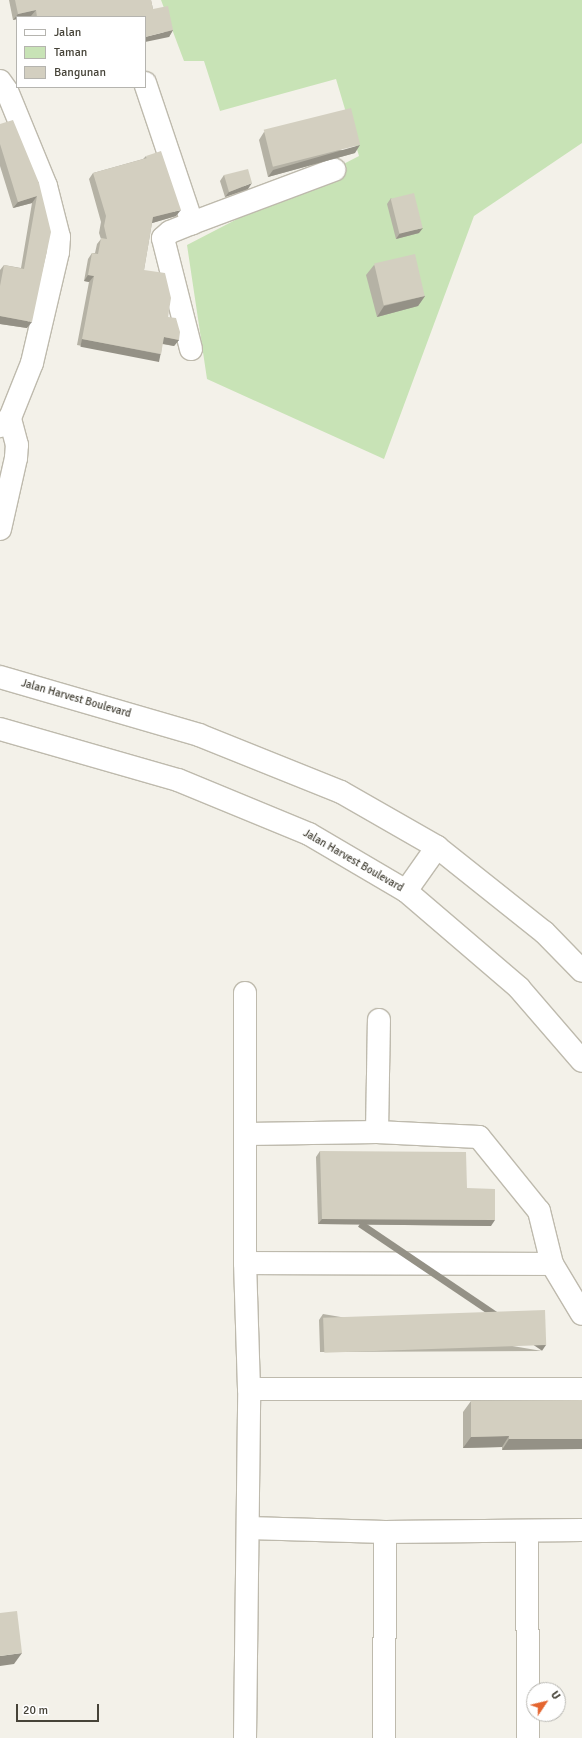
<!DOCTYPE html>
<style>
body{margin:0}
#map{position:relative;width:582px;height:1738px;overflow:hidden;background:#f3f1e9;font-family:Signika,sans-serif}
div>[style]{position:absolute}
.green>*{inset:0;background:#c8e3b6}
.roads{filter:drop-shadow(1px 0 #bebaad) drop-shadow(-1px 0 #bebaad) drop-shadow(0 1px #bebaad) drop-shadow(0 -1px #bebaad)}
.street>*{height:22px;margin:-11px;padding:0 11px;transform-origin:11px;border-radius:11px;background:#fff}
.wall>*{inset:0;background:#b5b2a5}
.shaded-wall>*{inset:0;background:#949186;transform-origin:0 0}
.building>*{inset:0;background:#d3cfc0;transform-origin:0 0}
span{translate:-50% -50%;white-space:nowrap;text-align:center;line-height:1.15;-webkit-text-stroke:3.5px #fff;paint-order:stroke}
.street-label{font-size:11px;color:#464338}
.legend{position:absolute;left:16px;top:16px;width:130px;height:72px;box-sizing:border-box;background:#fff;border:1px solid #b5b4af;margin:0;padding:5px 7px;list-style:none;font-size:12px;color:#464338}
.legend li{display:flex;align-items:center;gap:8px;height:20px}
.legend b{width:20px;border:1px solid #b5b4af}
.north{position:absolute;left:526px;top:1682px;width:40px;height:40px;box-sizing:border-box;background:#fff;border:1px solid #b5b4af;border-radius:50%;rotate:55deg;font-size:11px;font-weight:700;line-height:16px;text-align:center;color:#464338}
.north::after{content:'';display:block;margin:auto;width:14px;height:18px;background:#e4652f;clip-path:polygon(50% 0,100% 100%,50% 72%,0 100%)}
.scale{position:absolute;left:16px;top:1704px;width:83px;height:18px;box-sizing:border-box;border:2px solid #464338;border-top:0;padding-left:5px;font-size:12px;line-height:14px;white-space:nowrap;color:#464338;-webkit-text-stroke:3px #fff;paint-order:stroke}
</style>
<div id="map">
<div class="green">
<div style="clip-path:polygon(161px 0,582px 0,582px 143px,474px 216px,384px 459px,207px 379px,187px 245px,359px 156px,336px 79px,220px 111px,204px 61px,184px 61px)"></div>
</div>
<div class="roads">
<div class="street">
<div style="left:0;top:81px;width:12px;rotate:55deg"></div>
<div style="left:7px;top:91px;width:103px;rotate:67.7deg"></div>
<div style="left:46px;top:186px;width:53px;rotate:75.7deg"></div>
<div style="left:59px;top:237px;width:15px;rotate:94deg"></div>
<div style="left:58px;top:252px;width:114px;rotate:103.2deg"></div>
<div style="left:32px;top:363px;width:59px;rotate:111.8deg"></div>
<div style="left:10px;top:418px;width:13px;rotate:141deg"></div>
<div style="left:145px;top:83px;width:148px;rotate:71.4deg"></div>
<div style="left:192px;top:223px;width:152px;rotate:-20.5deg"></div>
<div style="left:191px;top:349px;width:114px;rotate:-104.2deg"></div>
<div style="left:163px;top:238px;width:9px;rotate:-41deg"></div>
<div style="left:170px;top:232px;width:24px;rotate:-22deg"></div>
<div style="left:0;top:529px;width:73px;rotate:-77.3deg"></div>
<div style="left:16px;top:458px;width:13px;rotate:-86deg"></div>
<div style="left:17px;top:445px;width:28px;rotate:-105deg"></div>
<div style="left:0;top:677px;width:207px;rotate:16.2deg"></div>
<div style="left:199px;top:735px;width:153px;rotate:21.9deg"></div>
<div style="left:341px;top:792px;width:111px;rotate:29.8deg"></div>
<div style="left:437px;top:847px;width:137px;rotate:38.5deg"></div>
<div style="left:544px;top:932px;width:54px;rotate:45.7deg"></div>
<div style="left:0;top:729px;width:185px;rotate:16deg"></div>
<div style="left:178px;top:780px;width:142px;rotate:22.4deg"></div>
<div style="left:309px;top:834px;width:113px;rotate:30.4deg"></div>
<div style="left:406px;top:891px;width:149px;rotate:40.6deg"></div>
<div style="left:519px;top:988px;width:96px;rotate:49.2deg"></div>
<div style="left:406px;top:891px;width:54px;rotate:-54.8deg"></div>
<div style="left:377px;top:1132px;width:112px;rotate:-89deg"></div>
<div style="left:247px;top:1134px;width:130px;rotate:-0.9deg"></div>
<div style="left:377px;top:1132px;width:102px;rotate:2.8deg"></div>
<div style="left:479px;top:1137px;width:95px;rotate:51deg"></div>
<div style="left:539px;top:1211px;width:55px;rotate:76.2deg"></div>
<div style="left:552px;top:1264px;width:58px;rotate:59deg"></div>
<div style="left:245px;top:1263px;width:307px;rotate:0.2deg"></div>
<div style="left:249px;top:1389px;width:333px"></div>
<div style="left:248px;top:1528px;width:137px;rotate:1.7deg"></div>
<div style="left:385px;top:1532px;width:197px;rotate:-0.6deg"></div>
<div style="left:527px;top:1532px;width:206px;rotate:89.7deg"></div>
<div style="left:245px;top:1738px;width:349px;rotate:-89.3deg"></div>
<div style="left:249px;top:1389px;width:126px;rotate:-91.8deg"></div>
<div style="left:245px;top:1263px;width:270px;rotate:-90deg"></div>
<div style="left:384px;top:1738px;width:206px;rotate:-89.7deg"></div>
</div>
</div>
<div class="wall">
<div style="clip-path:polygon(9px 0,151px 0,153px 9px,173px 30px,169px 37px,145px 17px,31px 17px,31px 16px,27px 17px,17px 17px,17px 19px,13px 20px)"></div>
<div style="clip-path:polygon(0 124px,39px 183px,27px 328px,0 324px,0 270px,4px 265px,21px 268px,32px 203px,13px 208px,0 166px)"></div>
<div style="clip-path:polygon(264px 132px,355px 153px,268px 177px,259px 140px)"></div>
<div style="clip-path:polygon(146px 156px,176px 216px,152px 223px,144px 270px,168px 317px,179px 340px,174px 346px,162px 344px,161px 354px,156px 360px,77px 345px,89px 282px,84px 281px,88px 259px,92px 253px,95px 253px,97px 244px,101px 239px,99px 233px,101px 222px,89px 179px,93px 173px,143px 159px)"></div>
<div style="clip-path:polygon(224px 175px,248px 189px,225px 197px,220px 181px)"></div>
<div style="clip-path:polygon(391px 198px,419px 233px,396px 239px,387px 204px)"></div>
<div style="clip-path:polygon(374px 265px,425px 296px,418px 306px,377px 317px,366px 275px)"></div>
<div style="clip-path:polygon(320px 1151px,467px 1188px,491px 1226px,318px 1224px,316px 1157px)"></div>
<div style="clip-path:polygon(323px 1314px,542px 1351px,320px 1352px,319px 1320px)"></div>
<div style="clip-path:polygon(582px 1400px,502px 1450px,502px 1447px,463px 1448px,463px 1412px,471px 1401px)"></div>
</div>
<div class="shaded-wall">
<div style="clip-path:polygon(36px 10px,31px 16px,27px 17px,17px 17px,17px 19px,13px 20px,18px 14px)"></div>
<div style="clip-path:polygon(173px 30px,169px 37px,145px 42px,145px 37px)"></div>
<div style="clip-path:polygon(360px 145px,355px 153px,268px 177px,273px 170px)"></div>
<div style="clip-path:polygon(252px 183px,248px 189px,225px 197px,229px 192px)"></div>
<div style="clip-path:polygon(37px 196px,32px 203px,13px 208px,18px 202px)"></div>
<div style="clip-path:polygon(181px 210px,176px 216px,149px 224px,153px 217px)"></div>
<div style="clip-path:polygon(423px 228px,419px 233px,396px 239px,400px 233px)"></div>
<div style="clip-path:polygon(88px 275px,94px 276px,89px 282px,84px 281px)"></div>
<div style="clip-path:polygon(425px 296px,418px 306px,377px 317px,384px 306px)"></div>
<div style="clip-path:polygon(0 316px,32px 322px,27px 328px,0 324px)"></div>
<div style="clip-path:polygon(164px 337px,179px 340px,174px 346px,159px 343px)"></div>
<div style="left:82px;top:339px;width:80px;height:8px;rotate:11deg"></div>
<div style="clip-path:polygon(322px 1219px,495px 1220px,491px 1226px,318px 1224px)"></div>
<div style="left:546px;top:1345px;width:7px;height:222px;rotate:124deg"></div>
<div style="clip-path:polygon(509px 1436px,502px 1447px,463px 1448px,471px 1437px)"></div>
<div style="clip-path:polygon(509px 1439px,582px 1439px,582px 1449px,502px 1450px)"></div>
<div style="clip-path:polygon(22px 1653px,14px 1664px,0 1666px,0 1656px)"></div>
</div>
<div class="building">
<div style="clip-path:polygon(15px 0,151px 0,153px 9px,168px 6px,173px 30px,145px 37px,145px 17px,37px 17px,36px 10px,18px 14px)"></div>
<div style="left:351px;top:108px;width:38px;height:90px;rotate:76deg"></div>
<div style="clip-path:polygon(13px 120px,39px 183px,51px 232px,32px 322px,0 316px,0 286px,4px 265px,24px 269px,37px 196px,18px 202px,0 144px,0 124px)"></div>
<div style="clip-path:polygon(161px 151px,181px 210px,153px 217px,144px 270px,165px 273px,171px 298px,168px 317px,176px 318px,180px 332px,179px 340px,164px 337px,161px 354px,82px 339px,94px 276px,88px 275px,92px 253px,98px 254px,101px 238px,107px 239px,104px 226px,106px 216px,93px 173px,147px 158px,146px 156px)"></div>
<div style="clip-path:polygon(248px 169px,252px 183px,229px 192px,224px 175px)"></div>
<div style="left:414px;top:193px;width:36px;height:24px;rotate:76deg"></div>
<div style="left:415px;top:254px;width:43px;height:42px;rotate:77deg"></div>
<div style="clip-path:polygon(320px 1151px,466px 1152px,467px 1188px,495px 1189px,495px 1220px,322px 1219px)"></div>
<div style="left:545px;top:1310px;width:35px;height:222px;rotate:88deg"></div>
<div style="clip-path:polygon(582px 1400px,582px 1439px,509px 1439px,509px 1436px,471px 1437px,471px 1401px)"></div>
<div style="clip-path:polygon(17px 1611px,22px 1653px,0 1656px,0 1613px)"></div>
</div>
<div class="street-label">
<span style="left:76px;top:699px;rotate:16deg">Jalan Harvest Boulevard</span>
<span style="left:353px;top:861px;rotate:30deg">Jalan Harvest Boulevard</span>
</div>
<ul class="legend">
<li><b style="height:5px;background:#fff"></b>Jalan</li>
<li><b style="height:11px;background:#c8e3b6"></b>Taman</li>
<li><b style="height:11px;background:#d3cfc0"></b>Bangunan</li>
</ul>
<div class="north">U</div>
<div class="scale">20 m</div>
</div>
